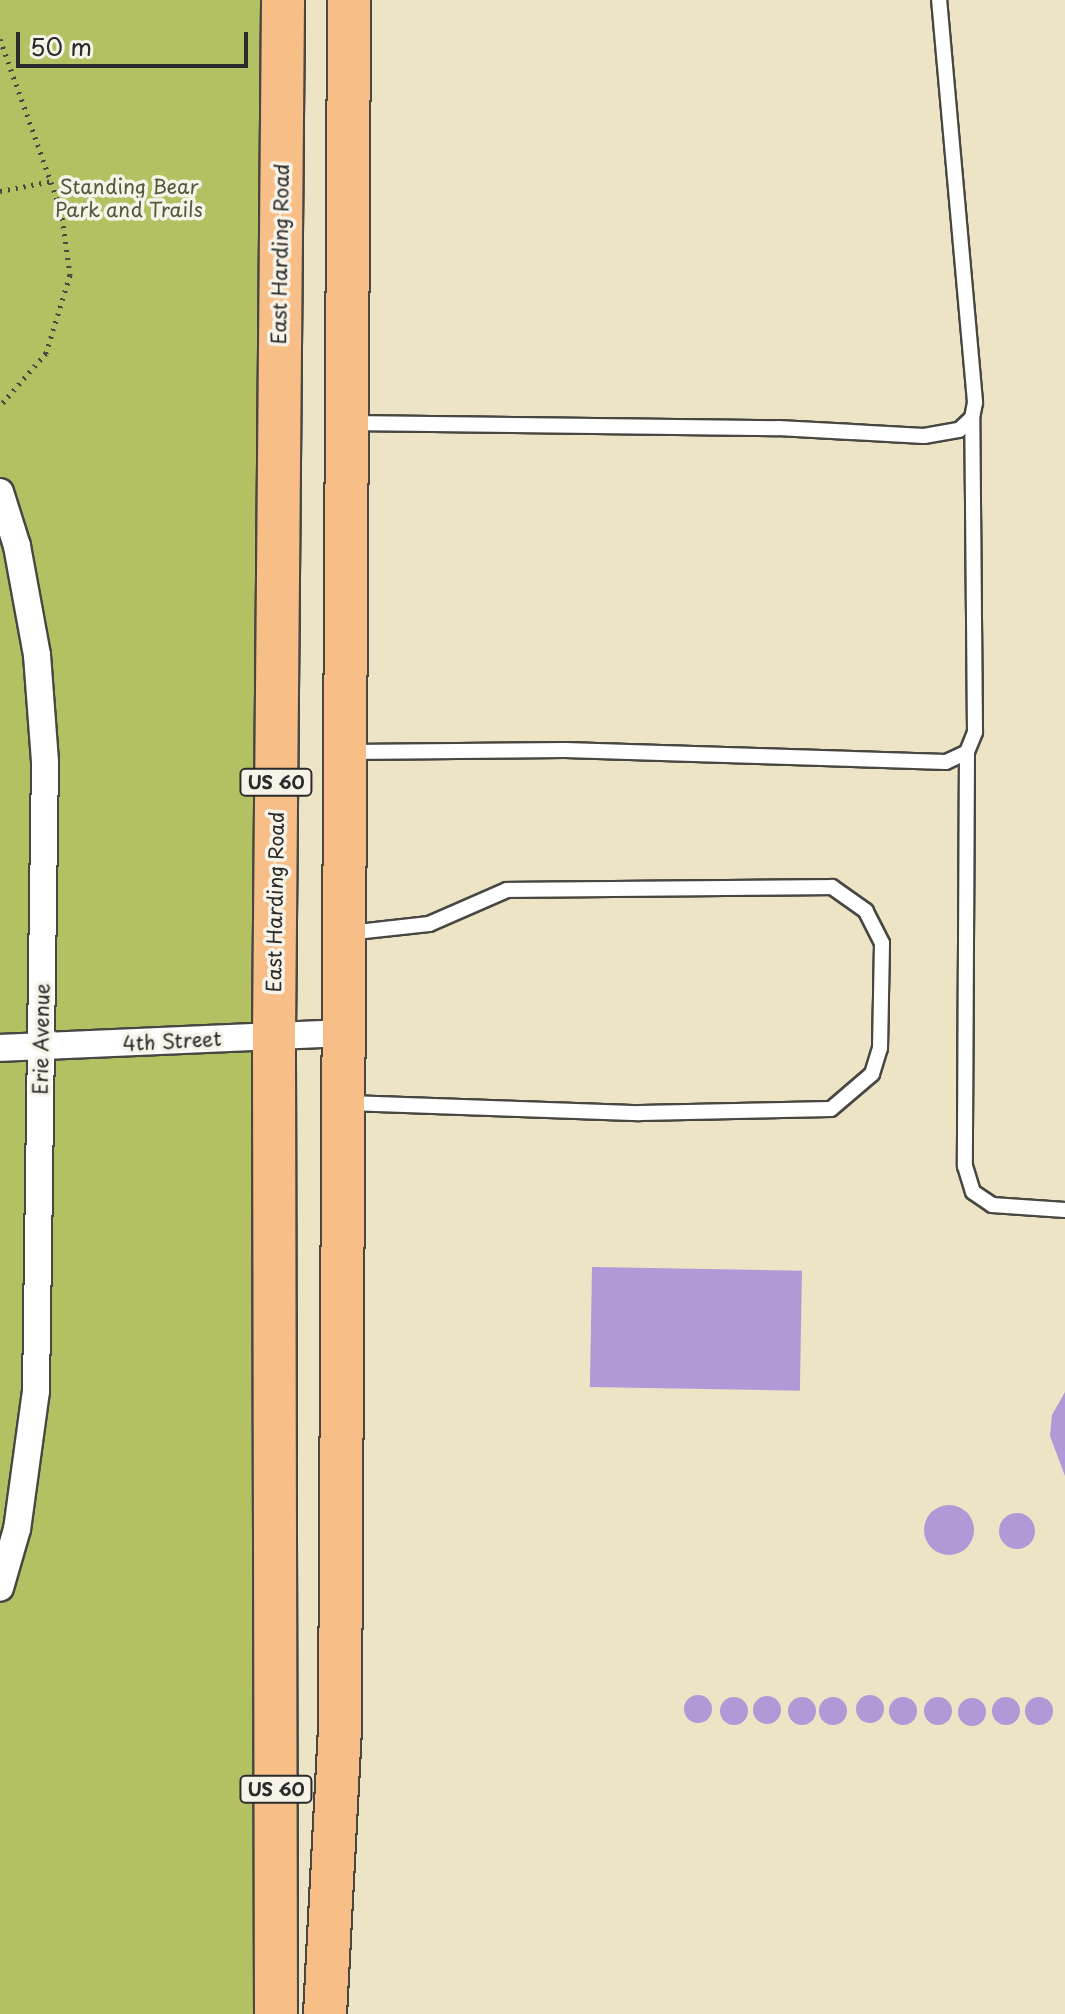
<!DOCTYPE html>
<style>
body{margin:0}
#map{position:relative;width:1065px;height:2014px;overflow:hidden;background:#ece4c5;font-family:"Playpen Sans",sans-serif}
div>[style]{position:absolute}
.green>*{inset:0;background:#b4c163;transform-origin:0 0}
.building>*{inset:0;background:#b199d7;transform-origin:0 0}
.round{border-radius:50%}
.path>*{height:5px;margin-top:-2.5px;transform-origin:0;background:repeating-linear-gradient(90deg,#484742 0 2px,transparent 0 8px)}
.roads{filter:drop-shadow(2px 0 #484742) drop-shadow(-2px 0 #484742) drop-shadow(0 2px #484742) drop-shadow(0 -2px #484742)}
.service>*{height:14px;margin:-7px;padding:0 7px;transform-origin:7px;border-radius:7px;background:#fff}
.minor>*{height:26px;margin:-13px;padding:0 13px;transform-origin:13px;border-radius:13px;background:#fff}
.primary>*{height:42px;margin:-21px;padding:0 21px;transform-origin:21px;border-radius:21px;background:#f7be88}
span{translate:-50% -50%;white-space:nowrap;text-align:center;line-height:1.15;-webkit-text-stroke:7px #f7f3e8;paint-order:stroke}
.shield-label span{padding:2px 6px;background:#f7f3e8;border:2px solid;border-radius:6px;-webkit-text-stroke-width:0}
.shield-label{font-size:18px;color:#2b2b2b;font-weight:700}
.park-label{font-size:20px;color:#54583c}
.street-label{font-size:20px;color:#2b2b2b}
.scale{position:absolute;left:16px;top:32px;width:232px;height:36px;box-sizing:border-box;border:4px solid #2b2b2b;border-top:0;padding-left:10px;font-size:24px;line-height:28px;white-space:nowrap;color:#2b2b2b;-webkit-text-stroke:6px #f7f3e8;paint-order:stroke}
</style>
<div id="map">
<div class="green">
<div style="left:0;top:0;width:260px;height:2014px"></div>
</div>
<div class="building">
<div style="left:592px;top:1267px;width:210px;height:120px;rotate:1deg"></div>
<div style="clip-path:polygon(1065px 1392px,1065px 1476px,1050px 1436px,1052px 1415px)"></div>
<div class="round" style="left:924px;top:1505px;width:50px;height:50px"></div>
<div class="round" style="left:999px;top:1513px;width:36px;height:36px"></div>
<div class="round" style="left:684px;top:1695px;width:28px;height:28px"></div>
<div class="round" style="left:856px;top:1695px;width:28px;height:28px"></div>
<div class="round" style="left:753px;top:1696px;width:28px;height:28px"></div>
<div class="round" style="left:1025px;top:1697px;width:28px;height:28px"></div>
<div class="round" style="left:819px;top:1697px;width:28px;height:28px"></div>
<div class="round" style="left:889px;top:1697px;width:28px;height:28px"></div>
<div class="round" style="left:720px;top:1697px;width:28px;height:28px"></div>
<div class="round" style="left:924px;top:1697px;width:28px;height:28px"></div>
<div class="round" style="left:788px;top:1697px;width:28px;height:28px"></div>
<div class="round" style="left:992px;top:1697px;width:28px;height:28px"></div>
<div class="round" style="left:958px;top:1698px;width:28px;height:28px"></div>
</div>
<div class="path">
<div style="left:0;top:39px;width:182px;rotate:70.4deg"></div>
<div style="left:61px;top:210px;width:66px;rotate:82.1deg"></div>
<div style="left:70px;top:275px;width:82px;rotate:107.1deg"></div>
<div style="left:46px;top:353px;width:70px;rotate:131deg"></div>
<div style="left:0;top:191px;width:53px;rotate:-10.9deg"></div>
</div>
<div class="roads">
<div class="service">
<div style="left:350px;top:423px;width:428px;rotate:0.7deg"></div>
<div style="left:778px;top:428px;width:146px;rotate:3.1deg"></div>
<div style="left:924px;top:436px;width:36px;rotate:-10deg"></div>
<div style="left:959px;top:430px;width:18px;rotate:-43deg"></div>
<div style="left:972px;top:418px;width:16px;rotate:-79deg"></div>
<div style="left:975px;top:402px;width:404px;rotate:-95.1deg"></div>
<div style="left:350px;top:752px;width:215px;rotate:-0.5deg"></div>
<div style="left:565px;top:750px;width:381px;rotate:1.8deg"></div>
<div style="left:946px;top:762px;width:23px;rotate:-25deg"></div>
<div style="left:967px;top:752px;width:22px;rotate:-68deg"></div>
<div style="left:975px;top:732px;width:314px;rotate:-90.5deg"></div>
<div style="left:967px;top:752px;width:414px;rotate:90.3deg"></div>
<div style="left:965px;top:1166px;width:27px;rotate:73deg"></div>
<div style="left:973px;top:1192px;width:23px;rotate:34deg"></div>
<div style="left:992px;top:1205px;width:73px;rotate:3.9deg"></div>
<div style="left:348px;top:1103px;width:292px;rotate:2deg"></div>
<div style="left:640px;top:1113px;width:191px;rotate:-1.2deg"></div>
<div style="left:831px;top:1109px;width:54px;rotate:-40.5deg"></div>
<div style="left:872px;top:1074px;width:27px;rotate:-73deg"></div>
<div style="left:880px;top:1048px;width:105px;rotate:-88.9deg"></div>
<div style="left:882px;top:943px;width:36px;rotate:-117deg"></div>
<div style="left:866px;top:911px;width:42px;rotate:-144.8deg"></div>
<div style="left:832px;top:887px;width:325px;rotate:179.5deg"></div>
<div style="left:507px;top:890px;width:85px;rotate:156.4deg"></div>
<div style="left:429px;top:924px;width:81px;rotate:173.7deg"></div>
</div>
<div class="minor">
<div style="left:0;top:492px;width:57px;rotate:72.5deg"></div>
<div style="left:17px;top:546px;width:111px;rotate:79.6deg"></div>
<div style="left:37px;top:655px;width:107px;rotate:85.7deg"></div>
<div style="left:45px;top:762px;width:629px;rotate:90.82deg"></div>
<div style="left:36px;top:1391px;width:139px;rotate:97.8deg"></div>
<div style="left:17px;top:1529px;width:61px;rotate:106.1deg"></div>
<div style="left:0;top:1048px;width:344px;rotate:-2.5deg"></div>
</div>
<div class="primary">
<div style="left:276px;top:2014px;width:979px;rotate:-90.12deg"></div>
<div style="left:274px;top:1035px;width:1035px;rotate:-89.5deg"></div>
<div style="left:325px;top:2014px;width:286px;rotate:-87deg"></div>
<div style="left:340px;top:1728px;width:1728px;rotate:-89.7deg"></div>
</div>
</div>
<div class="shield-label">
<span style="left:276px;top:782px">US 60</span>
<span style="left:276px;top:1789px">US 60</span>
</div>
<div class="park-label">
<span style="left:129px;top:198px">Standing Bear<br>Park and Trails</span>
</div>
<div class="street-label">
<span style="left:280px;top:254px;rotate:-89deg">East Harding Road</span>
<span style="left:275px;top:902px;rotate:-89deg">East Harding Road</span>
<span style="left:41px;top:1039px;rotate:-89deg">Erie Avenue</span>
<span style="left:172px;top:1041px;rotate:-3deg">4th Street</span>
</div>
<div class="scale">50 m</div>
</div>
